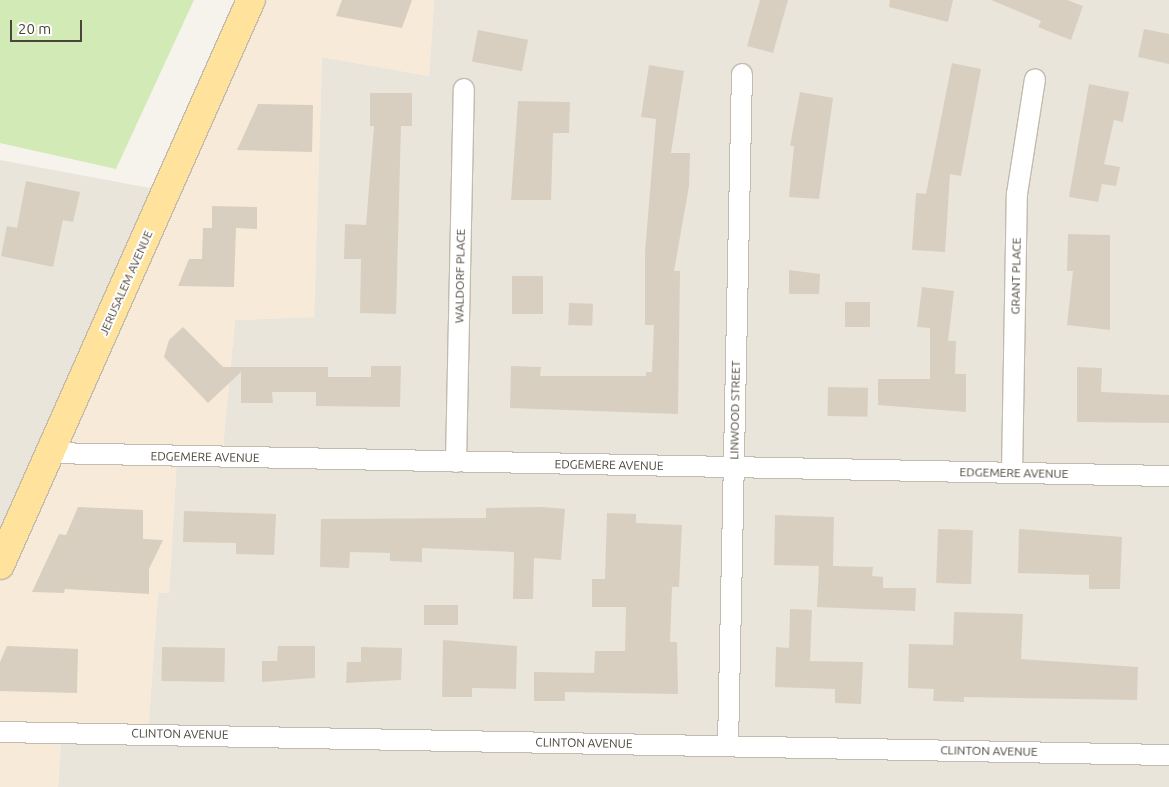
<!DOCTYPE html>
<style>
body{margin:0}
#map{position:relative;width:1169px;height:787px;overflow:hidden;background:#f6f3ec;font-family:Ubuntu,sans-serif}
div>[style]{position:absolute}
.residential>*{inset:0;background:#eae5da}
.commercial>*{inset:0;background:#f7ead8}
.green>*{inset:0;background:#d2eab5}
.building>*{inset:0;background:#d8cfc1;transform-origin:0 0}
.roads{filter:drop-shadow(1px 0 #c2bbae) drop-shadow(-1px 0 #c2bbae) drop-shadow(0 1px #c2bbae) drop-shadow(0 -1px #c2bbae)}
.street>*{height:20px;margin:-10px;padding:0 10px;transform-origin:10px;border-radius:10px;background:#fff}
.primary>*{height:28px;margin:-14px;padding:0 14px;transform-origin:14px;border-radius:14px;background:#ffe39c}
span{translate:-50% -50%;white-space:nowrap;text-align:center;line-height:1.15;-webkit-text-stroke:4px #fff;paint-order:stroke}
.street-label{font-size:12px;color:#4b4439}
.scale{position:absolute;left:10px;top:20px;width:72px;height:22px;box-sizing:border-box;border:2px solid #4b4439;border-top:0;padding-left:6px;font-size:15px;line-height:18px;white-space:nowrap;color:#4b4439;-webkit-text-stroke:4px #fff;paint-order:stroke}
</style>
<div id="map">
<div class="residential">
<div style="clip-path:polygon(434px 0,1169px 0,1169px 787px,58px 787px,61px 732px,148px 733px,158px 592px,169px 592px,177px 456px,222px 457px,235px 320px,314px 317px,322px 57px,429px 76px)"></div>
<div style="clip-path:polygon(0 160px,166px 191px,0 565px)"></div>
</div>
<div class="commercial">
<div style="clip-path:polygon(251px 0,434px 0,429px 76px,322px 57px,314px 317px,235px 320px,222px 457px,177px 456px,169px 593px,158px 593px,148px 734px,62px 732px,58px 787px,0 787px,0 565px)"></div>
</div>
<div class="green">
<div style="clip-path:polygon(0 0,194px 0,116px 169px,0 143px)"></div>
</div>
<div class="building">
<div style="clip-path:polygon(342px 0,412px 0,402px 28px,336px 16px)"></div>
<div style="clip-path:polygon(760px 0,788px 0,773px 53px,747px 46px)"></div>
<div style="clip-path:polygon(890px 0,953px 0,948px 22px,889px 7px)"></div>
<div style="clip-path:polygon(991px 0,1067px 0,1083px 6px,1071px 40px,1038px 27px,1041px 21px)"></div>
<div style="clip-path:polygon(1144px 29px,1169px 34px,1169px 64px,1138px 57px)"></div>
<div style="left:478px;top:30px;width:51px;height:32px;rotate:11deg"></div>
<div style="clip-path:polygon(952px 63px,981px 69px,961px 176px,950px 174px,945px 252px,912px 250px,916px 193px,926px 194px)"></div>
<div style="clip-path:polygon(649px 65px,684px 71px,671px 153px,690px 153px,689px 186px,674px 271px,680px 271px,678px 414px,510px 408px,511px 366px,541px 367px,540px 376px,646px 376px,646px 372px,652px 372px,654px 325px,645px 325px,645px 252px,656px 119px,641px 117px)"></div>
<div style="clip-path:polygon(1089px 84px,1129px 92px,1123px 122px,1114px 120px,1104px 164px,1120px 167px,1116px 186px,1102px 184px,1098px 202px,1069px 197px)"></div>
<div style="clip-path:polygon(800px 92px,833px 98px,819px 199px,789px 197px,794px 146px,790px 146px)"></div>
<div style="clip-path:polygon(370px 93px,412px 93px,412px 126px,401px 126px,396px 314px,360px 313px,361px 259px,344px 259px,345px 224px,366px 225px,374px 126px,370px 126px)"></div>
<div style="clip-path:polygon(518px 101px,570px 102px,569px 133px,553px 133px,551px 200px,511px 200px)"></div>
<div style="clip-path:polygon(258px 104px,313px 105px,312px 152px,237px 150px)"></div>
<div style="clip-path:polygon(26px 181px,80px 192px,73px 222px,63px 220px,53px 267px,1px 256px,7px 226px,17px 228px)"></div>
<div style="clip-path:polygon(212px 206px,257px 207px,257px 229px,236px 228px,234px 287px,178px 286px,189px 259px,202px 259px,203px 228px,212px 228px)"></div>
<div style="clip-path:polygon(1068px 234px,1110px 235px,1110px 330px,1067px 325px,1073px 271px,1067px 271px)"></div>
<div style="clip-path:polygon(789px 270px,820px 274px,819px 294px,789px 294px)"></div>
<div style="left:512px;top:276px;width:31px;height:38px"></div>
<div style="clip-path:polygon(922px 287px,954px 291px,948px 341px,956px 341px,955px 374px,966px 374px,966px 412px,878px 405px,878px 379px,930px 379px,930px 328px,917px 327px)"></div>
<div style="left:845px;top:302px;width:25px;height:25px"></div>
<div style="left:569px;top:303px;width:24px;height:22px;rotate:2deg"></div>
<div style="clip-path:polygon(183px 327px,223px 367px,328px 367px,328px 377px,371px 377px,371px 366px,401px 366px,400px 407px,316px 406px,316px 392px,272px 392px,273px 403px,241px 403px,241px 372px,208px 403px,164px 357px,169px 340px)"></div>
<div style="clip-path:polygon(1077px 367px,1102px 368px,1101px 392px,1169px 395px,1169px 423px,1077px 422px)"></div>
<div style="left:828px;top:387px;width:40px;height:29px;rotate:1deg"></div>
<div style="clip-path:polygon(78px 507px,143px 510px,143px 539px,163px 540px,149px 569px,149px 594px,65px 589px,64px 593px,32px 592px,59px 534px,66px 535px)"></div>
<div style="clip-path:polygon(543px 507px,565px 509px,561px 560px,534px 558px,533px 599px,513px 599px,514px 552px,422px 548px,422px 562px,390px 561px,390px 553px,350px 552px,349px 568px,320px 567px,321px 519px,486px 518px,486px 508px)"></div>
<div style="clip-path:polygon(184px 511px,276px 514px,274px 555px,236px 554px,236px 543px,183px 542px)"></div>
<div style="clip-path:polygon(607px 513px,636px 514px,636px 523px,682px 525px,679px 587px,672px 587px,670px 642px,677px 642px,678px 694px,565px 692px,565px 701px,534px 701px,534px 672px,594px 673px,595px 651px,625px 651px,626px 607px,592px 607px,592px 579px,605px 579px)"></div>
<div style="clip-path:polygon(775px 515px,834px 517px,833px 566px,873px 567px,872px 576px,883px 577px,883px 588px,916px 588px,915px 611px,817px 607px,819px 566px,774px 565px)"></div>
<div style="left:938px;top:529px;width:35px;height:54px;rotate:2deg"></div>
<div style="clip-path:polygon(1019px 529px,1122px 537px,1120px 589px,1089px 589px,1089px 575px,1018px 573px)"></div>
<div style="left:424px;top:605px;width:34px;height:20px"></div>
<div style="clip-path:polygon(790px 609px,812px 610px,810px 661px,863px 662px,861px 704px,835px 703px,835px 689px,775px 687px,776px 647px,789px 648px)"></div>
<div style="clip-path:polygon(954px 612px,1023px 614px,1021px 659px,1138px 667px,1137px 700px,964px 697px,964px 702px,933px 701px,934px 689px,908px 688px,909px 644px,953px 645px)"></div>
<div style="clip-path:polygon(443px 640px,517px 646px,516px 689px,472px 688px,472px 697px,442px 697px)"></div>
<div style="clip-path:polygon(7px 646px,78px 649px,77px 693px,0 691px,0 662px)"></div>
<div style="clip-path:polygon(278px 646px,315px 646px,315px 678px,262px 682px,262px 661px,277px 661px)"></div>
<div style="left:162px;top:647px;width:63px;height:34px;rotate:1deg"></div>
<div style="clip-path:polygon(361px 647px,402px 648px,401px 680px,346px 683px,347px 662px,361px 662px)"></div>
</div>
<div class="roads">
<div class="street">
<div style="left:50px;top:453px;width:1119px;rotate:1.18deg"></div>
<div style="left:456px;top:462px;width:373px;rotate:-88.8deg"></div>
<div style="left:1012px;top:473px;width:279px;rotate:-89deg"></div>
<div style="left:1017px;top:194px;width:116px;rotate:-81.1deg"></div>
<div style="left:0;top:732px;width:1169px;rotate:1.13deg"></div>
<div style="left:728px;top:746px;width:672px;rotate:-88.81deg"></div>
</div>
<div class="primary">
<div style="left:0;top:565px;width:618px;rotate:-66.05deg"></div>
</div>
</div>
<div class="street-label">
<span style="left:460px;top:276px;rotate:-89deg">WALDORF PLACE</span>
<span style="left:1016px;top:276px;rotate:-89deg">GRANT PLACE</span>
<span style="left:126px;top:283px;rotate:-66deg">JERUSALEM AVENUE</span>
<span style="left:735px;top:410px;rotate:-89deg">LINWOOD STREET</span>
<span style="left:205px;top:457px;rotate:1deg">EDGEMERE AVENUE</span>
<span style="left:609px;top:465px;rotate:1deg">EDGEMERE AVENUE</span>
<span style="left:1014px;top:473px;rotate:1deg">EDGEMERE AVENUE</span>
<span style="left:180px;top:734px;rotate:1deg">CLINTON AVENUE</span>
<span style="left:584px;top:743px;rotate:1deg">CLINTON AVENUE</span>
<span style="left:989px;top:751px;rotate:1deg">CLINTON AVENUE</span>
</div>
<div class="scale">20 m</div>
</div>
